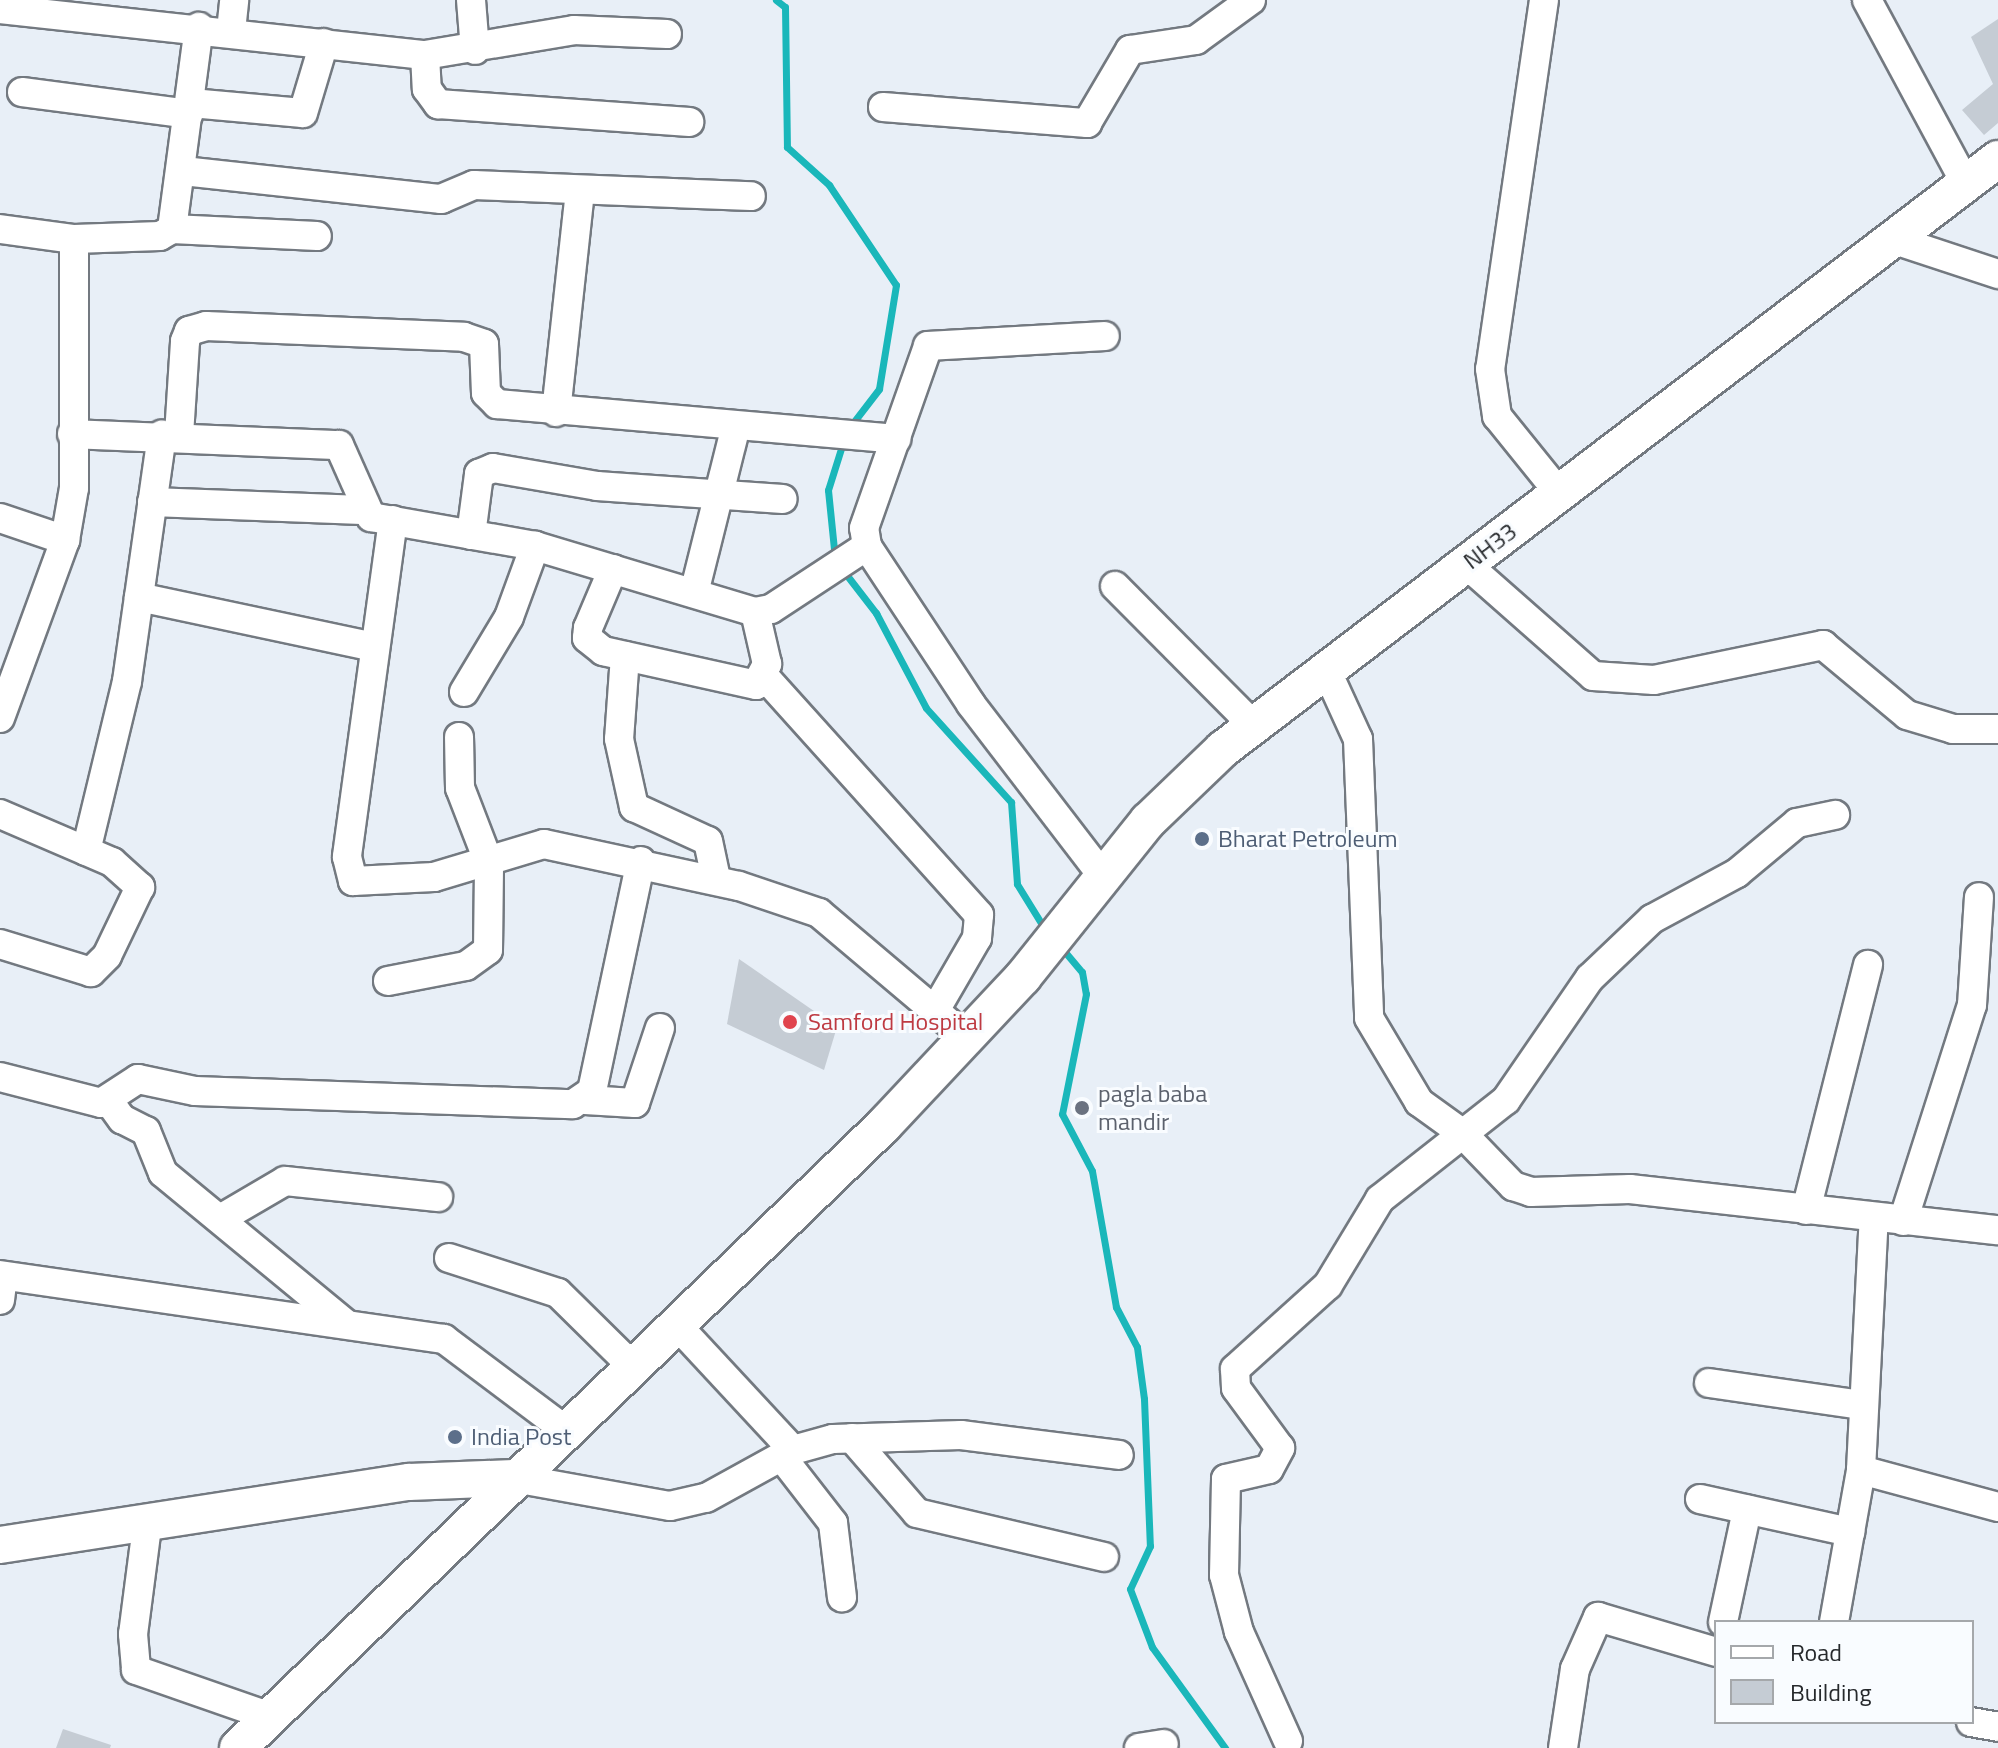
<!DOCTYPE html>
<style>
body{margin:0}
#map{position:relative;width:1998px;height:1748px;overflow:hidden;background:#e8eff7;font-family:"Titillium Web",sans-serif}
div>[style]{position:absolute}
.stream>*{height:7px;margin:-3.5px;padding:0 3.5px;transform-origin:3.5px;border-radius:3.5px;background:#1ab7ba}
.building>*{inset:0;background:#c5ccd4}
.roads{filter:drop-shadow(2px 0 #737980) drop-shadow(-2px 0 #737980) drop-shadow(0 2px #737980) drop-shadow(0 -2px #737980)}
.minor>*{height:28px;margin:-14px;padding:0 14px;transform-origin:14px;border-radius:14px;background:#fff}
.major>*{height:36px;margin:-18px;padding:0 18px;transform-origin:18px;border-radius:18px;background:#fff}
.dots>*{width:22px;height:22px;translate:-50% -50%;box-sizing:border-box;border:4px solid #f9fcff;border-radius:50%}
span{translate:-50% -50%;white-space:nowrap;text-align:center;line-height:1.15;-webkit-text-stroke:6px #f9fcff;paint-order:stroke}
.street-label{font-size:24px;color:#26292c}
.service-label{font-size:24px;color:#4e5e75}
.left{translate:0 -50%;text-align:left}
.health-label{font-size:24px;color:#be3a42}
.worship-label{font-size:24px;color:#5b616d}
.legend{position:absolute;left:1714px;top:1620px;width:260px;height:104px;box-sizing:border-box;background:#f9fcff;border:2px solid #a5a8ab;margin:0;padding:10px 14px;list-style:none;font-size:24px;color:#26292c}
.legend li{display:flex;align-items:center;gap:16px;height:40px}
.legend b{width:40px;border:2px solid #a5a8ab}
</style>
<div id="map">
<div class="stream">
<div style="left:776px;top:0;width:11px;rotate:38deg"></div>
<div style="left:785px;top:7px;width:140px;rotate:89.2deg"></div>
<div style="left:787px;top:147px;width:57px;rotate:42.1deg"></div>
<div style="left:829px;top:185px;width:120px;rotate:56.2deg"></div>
<div style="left:896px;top:285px;width:105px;rotate:99.3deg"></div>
<div style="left:879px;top:389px;width:49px;rotate:127.6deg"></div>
<div style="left:835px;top:559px;width:69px;rotate:-95.8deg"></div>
<div style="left:828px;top:490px;width:53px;rotate:-72.6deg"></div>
<div style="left:842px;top:569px;width:56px;rotate:52.3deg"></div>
<div style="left:876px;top:613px;width:107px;rotate:62.2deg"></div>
<div style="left:926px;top:708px;width:127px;rotate:47.9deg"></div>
<div style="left:1011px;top:802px;width:82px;rotate:85.8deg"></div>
<div style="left:1017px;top:884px;width:55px;rotate:58.3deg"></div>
<div style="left:1060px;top:946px;width:34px;rotate:50deg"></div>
<div style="left:1082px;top:972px;width:22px;rotate:80deg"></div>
<div style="left:1086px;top:994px;width:122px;rotate:101.3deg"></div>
<div style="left:1062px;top:1114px;width:64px;rotate:62.2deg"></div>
<div style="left:1092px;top:1171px;width:138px;rotate:80deg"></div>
<div style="left:1116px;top:1307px;width:45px;rotate:62.3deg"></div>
<div style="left:1137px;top:1347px;width:52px;rotate:82.3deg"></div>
<div style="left:1144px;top:1399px;width:147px;rotate:87.7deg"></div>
<div style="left:1150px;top:1546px;width:47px;rotate:114.9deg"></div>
<div style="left:1130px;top:1589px;width:62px;rotate:69.2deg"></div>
<div style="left:1152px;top:1647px;width:125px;rotate:54.1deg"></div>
</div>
<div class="building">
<div style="clip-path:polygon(1998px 19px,1998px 123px,1984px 135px,1962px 110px,1993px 84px,1971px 37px)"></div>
<div style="clip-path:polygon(739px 959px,837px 1027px,824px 1070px,727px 1024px)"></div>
<div style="clip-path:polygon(63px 1729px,111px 1745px,110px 1748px,56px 1748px)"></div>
</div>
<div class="roads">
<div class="minor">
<div style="left:471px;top:0;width:50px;rotate:85.4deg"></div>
<div style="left:1544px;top:0;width:373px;rotate:98.3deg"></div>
<div style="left:1490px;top:369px;width:48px;rotate:81.5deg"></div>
<div style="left:1497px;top:416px;width:100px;rotate:51.1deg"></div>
<div style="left:1867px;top:0;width:209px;rotate:61.7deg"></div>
<div style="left:0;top:9px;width:427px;rotate:6.2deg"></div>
<div style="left:425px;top:55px;width:151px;rotate:-9.5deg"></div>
<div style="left:574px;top:30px;width:93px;rotate:2.5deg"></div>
<div style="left:231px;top:31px;width:31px;rotate:-84deg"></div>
<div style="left:425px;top:55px;width:34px;rotate:87deg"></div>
<div style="left:427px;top:89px;width:19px;rotate:54deg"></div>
<div style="left:438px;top:104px;width:252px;rotate:4.1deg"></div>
<div style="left:22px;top:92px;width:168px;rotate:7.5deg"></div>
<div style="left:191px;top:103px;width:112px;rotate:5.1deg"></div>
<div style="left:303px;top:113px;width:73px;rotate:-73.3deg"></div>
<div style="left:883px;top:107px;width:205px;rotate:4.5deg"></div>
<div style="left:1087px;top:123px;width:85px;rotate:-59.5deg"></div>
<div style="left:1130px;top:50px;width:67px;rotate:-8.6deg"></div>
<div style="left:1196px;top:40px;width:68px;rotate:-36deg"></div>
<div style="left:183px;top:171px;width:260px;rotate:6.2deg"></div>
<div style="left:441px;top:199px;width:36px;rotate:-23deg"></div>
<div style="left:474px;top:185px;width:277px;rotate:2.3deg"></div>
<div style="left:0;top:229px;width:75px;rotate:7.7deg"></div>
<div style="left:172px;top:229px;width:145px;rotate:2.8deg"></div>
<div style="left:1892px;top:239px;width:112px;rotate:18.3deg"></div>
<div style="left:556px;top:412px;width:223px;rotate:-83.8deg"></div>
<div style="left:72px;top:434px;width:267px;rotate:2.4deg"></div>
<div style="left:339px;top:445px;width:79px;rotate:66deg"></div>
<div style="left:371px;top:517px;width:167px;rotate:10deg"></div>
<div style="left:535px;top:546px;width:230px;rotate:16.7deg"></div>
<div style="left:755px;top:612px;width:16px;rotate:-11deg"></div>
<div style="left:771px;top:609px;width:115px;rotate:-33.3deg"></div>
<div style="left:179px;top:435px;width:94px;rotate:-86.3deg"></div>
<div style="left:185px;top:341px;width:11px;rotate:-68deg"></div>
<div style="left:189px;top:331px;width:18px;rotate:-16deg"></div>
<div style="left:206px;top:326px;width:258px;rotate:2.4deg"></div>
<div style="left:464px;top:337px;width:21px;rotate:19deg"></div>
<div style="left:484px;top:344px;width:49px;rotate:87.7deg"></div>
<div style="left:486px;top:393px;width:16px;rotate:45deg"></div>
<div style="left:497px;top:404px;width:401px;rotate:5deg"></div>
<div style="left:152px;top:502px;width:210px;rotate:2.2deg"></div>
<div style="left:0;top:518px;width:69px;rotate:18.7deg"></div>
<div style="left:393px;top:520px;width:340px;rotate:97.8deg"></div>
<div style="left:347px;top:857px;width:25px;rotate:76deg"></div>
<div style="left:353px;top:881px;width:81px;rotate:-2.8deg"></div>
<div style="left:434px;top:877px;width:115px;rotate:-16.7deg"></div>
<div style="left:544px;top:844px;width:199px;rotate:12.2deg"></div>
<div style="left:739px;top:886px;width:84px;rotate:18.6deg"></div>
<div style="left:819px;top:913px;width:195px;rotate:40.2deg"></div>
<div style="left:471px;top:535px;width:62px;rotate:-82.5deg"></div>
<div style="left:479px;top:474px;width:15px;rotate:-23deg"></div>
<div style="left:493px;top:468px;width:106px;rotate:9.8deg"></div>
<div style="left:597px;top:486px;width:186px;rotate:4deg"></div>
<div style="left:1466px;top:564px;width:169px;rotate:41.4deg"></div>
<div style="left:1593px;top:676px;width:61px;rotate:3.8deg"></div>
<div style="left:1654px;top:680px;width:173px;rotate:-11.7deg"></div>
<div style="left:1823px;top:645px;width:109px;rotate:39.8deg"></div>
<div style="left:1907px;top:715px;width:48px;rotate:16.9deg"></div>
<div style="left:1953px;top:729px;width:45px"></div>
<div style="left:613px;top:569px;width:64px;rotate:113deg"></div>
<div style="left:588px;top:628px;width:10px;rotate:96deg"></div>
<div style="left:587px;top:638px;width:21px;rotate:39deg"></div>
<div style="left:603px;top:651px;width:157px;rotate:12.5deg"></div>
<div style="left:756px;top:685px;width:24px;rotate:-62deg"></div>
<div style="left:767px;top:664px;width:53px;rotate:-103deg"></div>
<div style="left:1115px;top:586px;width:194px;rotate:45.2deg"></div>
<div style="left:694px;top:593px;width:172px;rotate:-75.9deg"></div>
<div style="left:139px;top:597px;width:241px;rotate:12deg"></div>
<div style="left:625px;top:656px;width:83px;rotate:94.1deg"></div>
<div style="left:619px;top:739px;width:70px;rotate:77.6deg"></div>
<div style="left:634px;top:807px;width:81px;rotate:24.7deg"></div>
<div style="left:708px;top:841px;width:40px;rotate:78deg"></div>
<div style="left:1325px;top:667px;width:79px;rotate:65.4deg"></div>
<div style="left:1358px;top:739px;width:279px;rotate:87.7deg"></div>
<div style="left:1369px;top:1018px;width:98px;rotate:59.2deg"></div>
<div style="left:1419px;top:1102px;width:53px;rotate:35.8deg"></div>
<div style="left:1462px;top:1133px;width:74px;rotate:46.1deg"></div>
<div style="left:1513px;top:1186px;width:19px;rotate:18deg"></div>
<div style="left:1531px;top:1192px;width:99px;rotate:-1.7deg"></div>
<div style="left:1630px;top:1189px;width:370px;rotate:6.4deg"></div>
<div style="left:765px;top:677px;width:320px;rotate:48deg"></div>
<div style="left:979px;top:915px;width:23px;rotate:95deg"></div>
<div style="left:977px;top:938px;width:80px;rotate:120.1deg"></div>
<div style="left:464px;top:692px;width:87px;rotate:-59deg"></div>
<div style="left:509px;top:617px;width:76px;rotate:-69.9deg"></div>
<div style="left:0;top:718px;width:189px;rotate:-69.9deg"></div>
<div style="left:65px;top:540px;width:53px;rotate:-80.2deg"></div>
<div style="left:74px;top:488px;width:249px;rotate:-90deg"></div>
<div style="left:74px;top:239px;width:86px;rotate:-2deg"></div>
<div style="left:160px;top:236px;width:14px;rotate:-30deg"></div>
<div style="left:172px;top:229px;width:204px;rotate:-82.4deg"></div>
<div style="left:0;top:814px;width:122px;rotate:23.2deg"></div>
<div style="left:112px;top:862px;width:38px;rotate:42deg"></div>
<div style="left:140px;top:887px;width:76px;rotate:115.6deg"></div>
<div style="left:107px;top:956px;width:23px;rotate:135deg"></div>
<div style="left:91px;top:972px;width:95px;rotate:-162.9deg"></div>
<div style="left:86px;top:851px;width:175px;rotate:-76.4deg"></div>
<div style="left:127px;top:681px;width:249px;rotate:-81.9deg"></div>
<div style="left:1102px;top:875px;width:215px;rotate:-127.5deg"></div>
<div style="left:971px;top:704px;width:189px;rotate:-123.4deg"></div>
<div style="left:867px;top:546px;width:18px;rotate:-99deg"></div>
<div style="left:864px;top:528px;width:193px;rotate:-70.6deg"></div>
<div style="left:928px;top:346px;width:177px;rotate:-3.2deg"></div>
<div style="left:388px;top:981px;width:79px;rotate:-10.9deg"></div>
<div style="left:466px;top:966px;width:27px;rotate:-36deg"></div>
<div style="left:488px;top:950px;width:87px;rotate:-89.3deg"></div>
<div style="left:489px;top:863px;width:80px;rotate:-111.1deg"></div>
<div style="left:460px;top:788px;width:51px;rotate:-91.1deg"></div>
<div style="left:0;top:1077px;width:104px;rotate:14.4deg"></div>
<div style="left:101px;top:1103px;width:44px;rotate:-33deg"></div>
<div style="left:138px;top:1079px;width:58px;rotate:11.9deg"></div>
<div style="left:195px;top:1091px;width:378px;rotate:2deg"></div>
<div style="left:573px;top:1104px;width:23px;rotate:-34deg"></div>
<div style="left:592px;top:1091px;width:235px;rotate:-78deg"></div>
<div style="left:108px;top:1100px;width:24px;rotate:54deg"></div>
<div style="left:122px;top:1119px;width:27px;rotate:27deg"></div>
<div style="left:146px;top:1131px;width:45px;rotate:68deg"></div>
<div style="left:163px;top:1173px;width:237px;rotate:39.5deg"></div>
<div style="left:585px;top:1100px;width:50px;rotate:3.4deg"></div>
<div style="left:635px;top:1103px;width:79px;rotate:-71.6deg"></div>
<div style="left:1806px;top:1210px;width:253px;rotate:-75.8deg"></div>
<div style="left:220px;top:1219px;width:75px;rotate:-30.3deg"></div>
<div style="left:285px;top:1181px;width:154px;rotate:6deg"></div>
<div style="left:1903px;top:1221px;width:227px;rotate:-72.3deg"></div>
<div style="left:1972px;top:1005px;width:108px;rotate:-86.3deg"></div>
<div style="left:449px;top:1258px;width:114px;rotate:17.8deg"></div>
<div style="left:558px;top:1293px;width:103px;rotate:44.6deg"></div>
<div style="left:0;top:1275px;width:449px;rotate:8.2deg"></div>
<div style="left:444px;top:1339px;width:151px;rotate:36.9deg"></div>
<div style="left:0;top:1300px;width:24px;rotate:-83deg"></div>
<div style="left:675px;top:1323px;width:173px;rotate:47.1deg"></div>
<div style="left:1709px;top:1383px;width:155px;rotate:8.2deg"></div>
<div style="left:852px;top:1438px;width:99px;rotate:49.1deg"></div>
<div style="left:917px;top:1513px;width:192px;rotate:13.2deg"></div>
<div style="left:781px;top:1456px;width:85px;rotate:52.2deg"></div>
<div style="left:833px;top:1523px;width:75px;rotate:83.1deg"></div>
<div style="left:1861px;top:1470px;width:142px;rotate:15.1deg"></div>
<div style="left:514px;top:1478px;width:158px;rotate:10.2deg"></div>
<div style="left:670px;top:1506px;width:37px;rotate:-13deg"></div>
<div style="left:706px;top:1498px;width:99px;rotate:-28.9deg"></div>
<div style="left:793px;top:1450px;width:41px;rotate:-15.4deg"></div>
<div style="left:833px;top:1439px;width:128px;rotate:-1.8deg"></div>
<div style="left:961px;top:1435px;width:159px;rotate:7.2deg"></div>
<div style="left:1700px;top:1499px;width:154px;rotate:12.4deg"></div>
<div style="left:148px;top:1519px;width:116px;rotate:97.4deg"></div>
<div style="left:133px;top:1634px;width:36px;rotate:85deg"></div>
<div style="left:136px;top:1670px;width:143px;rotate:19.2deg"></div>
<div style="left:1723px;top:1622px;width:115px;rotate:-77.9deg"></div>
<div style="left:1834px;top:1622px;width:154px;rotate:-79.9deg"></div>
<div style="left:1861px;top:1470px;width:253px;rotate:-87.1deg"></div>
<div style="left:1971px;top:1722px;width:27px;rotate:10deg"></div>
<div style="left:1288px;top:1741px;width:120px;rotate:-114.2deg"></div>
<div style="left:1239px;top:1632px;width:59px;rotate:-104.7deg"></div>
<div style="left:1224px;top:1575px;width:96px;rotate:-88.8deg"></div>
<div style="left:1226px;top:1479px;width:44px;rotate:-13.1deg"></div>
<div style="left:1269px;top:1469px;width:24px;rotate:-62deg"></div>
<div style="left:1280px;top:1448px;width:74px;rotate:-126.3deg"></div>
<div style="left:1236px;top:1388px;width:19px;rotate:-93deg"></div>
<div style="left:1235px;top:1369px;width:125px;rotate:-42.1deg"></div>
<div style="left:1328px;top:1285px;width:100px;rotate:-58.8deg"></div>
<div style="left:1380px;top:1199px;width:160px;rotate:-38.2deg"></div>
<div style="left:1506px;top:1100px;width:148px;rotate:-55.5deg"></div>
<div style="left:1590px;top:978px;width:86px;rotate:-43.6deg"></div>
<div style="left:1652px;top:919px;width:97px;rotate:-28.4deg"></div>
<div style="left:1737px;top:873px;width:78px;rotate:-39.8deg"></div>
<div style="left:1797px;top:823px;width:39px;rotate:-12deg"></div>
<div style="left:1139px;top:1748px;width:25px;rotate:-9deg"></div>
<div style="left:1563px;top:1748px;width:80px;rotate:-81.4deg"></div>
<div style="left:1575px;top:1669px;width:57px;rotate:-66.1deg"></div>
<div style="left:1598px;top:1617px;width:123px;rotate:16.5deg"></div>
</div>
<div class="major">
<div style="left:0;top:1545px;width:414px;rotate:-8.8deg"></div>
<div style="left:409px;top:1482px;width:105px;rotate:-2.2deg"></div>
<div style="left:238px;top:1748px;width:897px;rotate:-43.96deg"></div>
<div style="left:884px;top:1125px;width:203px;rotate:-46.8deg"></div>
<div style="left:1023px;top:977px;width:200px;rotate:-51.3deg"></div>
<div style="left:1148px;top:821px;width:104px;rotate:-43.8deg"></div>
<div style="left:1223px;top:749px;width:974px;rotate:-37.28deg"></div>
</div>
</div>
<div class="dots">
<div style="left:1202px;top:839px;background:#5c6f8a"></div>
<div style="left:790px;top:1022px;background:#e0444e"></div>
<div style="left:1082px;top:1108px;background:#6b7280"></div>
<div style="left:455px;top:1437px;background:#5c6f8a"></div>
</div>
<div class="street-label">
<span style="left:1490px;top:546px;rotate:-37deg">NH33</span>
</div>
<div class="service-label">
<span class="left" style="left:1218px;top:839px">Bharat Petroleum</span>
<span class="left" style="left:471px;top:1437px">India Post</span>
</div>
<div class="health-label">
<span class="left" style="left:808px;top:1022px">Samford Hospital</span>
</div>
<div class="worship-label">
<span class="left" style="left:1098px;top:1108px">pagla baba<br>mandir</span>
</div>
<ul class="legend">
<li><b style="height:10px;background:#fff"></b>Road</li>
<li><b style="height:22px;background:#c5ccd4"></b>Building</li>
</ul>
</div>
